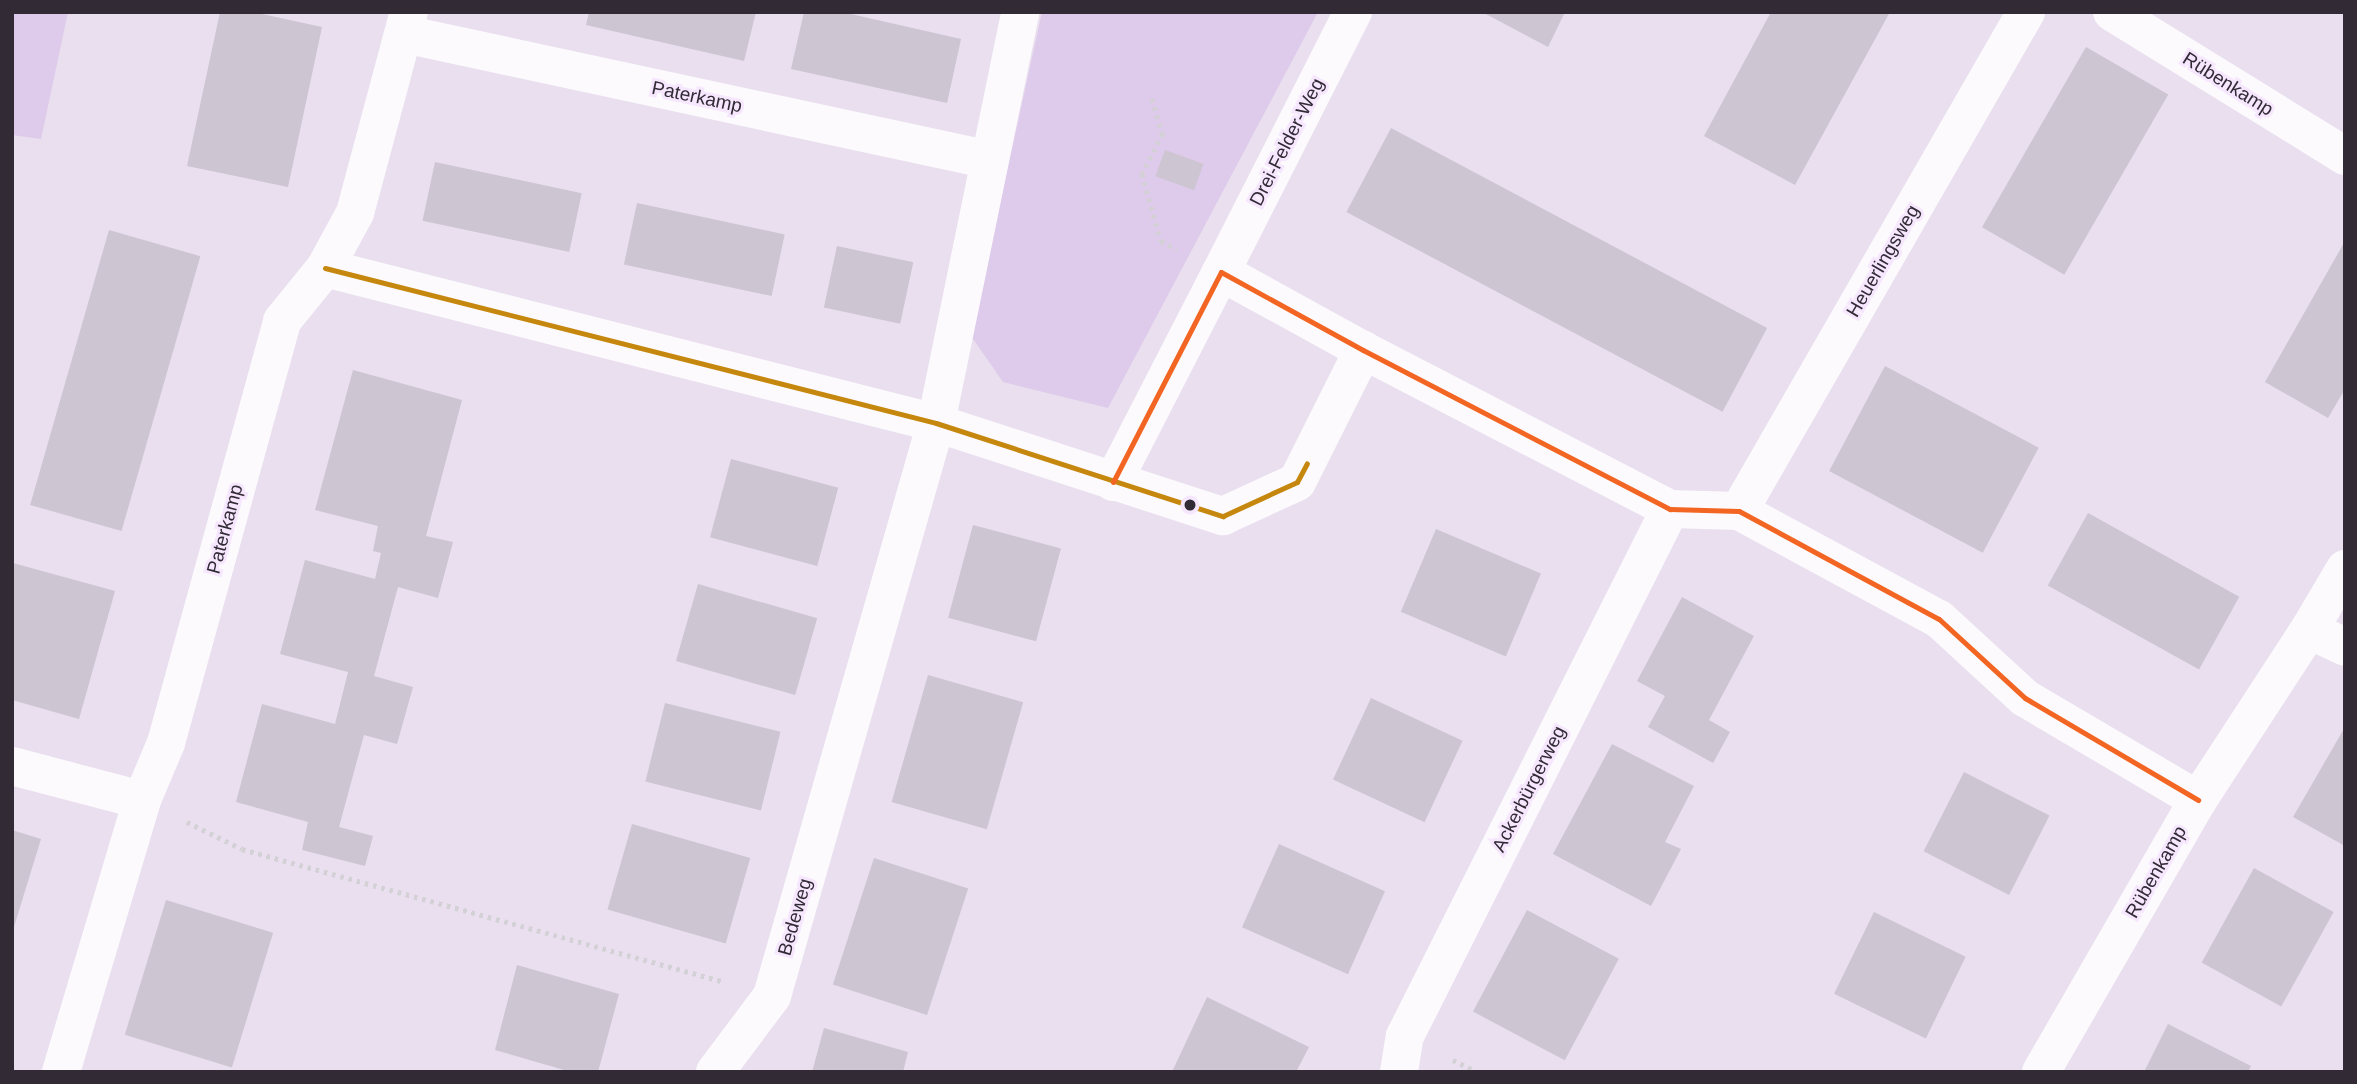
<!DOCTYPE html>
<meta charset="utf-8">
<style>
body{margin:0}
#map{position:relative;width:2357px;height:1084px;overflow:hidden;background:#e9dfef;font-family:Arial,sans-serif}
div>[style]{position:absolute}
.green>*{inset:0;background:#decaea}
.building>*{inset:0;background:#cdc5d2;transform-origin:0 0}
.path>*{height:4.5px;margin-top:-2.25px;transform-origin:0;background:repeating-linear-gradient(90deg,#d3d1d5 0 3.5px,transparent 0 8.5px)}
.minor>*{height:38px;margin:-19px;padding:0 19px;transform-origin:19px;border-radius:19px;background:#fcfafd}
.bus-1>*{height:5px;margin:-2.5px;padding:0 2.5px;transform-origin:2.5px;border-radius:2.5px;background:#c6870e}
.bus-2>*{height:5px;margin:-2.5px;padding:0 2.5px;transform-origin:2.5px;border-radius:2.5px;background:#f26522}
.dots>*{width:19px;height:19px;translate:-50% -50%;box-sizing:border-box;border:4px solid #f6e7ff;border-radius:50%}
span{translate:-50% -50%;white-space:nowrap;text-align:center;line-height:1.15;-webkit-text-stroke:6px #f6e7ff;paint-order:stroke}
.street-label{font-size:19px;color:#322b36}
.frame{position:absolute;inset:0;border:14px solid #322b36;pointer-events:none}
</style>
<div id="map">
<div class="green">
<div style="clip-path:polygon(12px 12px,68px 12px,41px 139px,12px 135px)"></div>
<div style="clip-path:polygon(1042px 12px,1318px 12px,1108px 408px,1003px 382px,971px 336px)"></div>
</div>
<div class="building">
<div style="clip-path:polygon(220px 12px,253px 12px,322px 27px,288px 187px,187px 166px)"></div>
<div style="clip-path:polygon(589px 12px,756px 12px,744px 61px,586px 25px)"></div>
<div style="clip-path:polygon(804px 12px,842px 12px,961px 39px,947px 103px,791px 69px)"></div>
<div style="clip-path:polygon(1482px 12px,1565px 12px,1548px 47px)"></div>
<div style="clip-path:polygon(1771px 12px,1890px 12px,1795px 185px,1704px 136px)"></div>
<div style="left:2086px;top:47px;width:95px;height:208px;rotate:30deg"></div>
<div style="left:1391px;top:128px;width:426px;height:95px;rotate:28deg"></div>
<div style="left:1165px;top:150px;width:41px;height:28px;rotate:20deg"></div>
<div style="left:435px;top:162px;width:150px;height:60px;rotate:12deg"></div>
<div style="left:637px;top:203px;width:151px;height:63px;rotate:12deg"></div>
<div style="left:109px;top:230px;width:95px;height:286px;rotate:16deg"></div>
<div style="clip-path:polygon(2345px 241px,2345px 389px,2328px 418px,2265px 382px)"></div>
<div style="left:837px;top:246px;width:78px;height:63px;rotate:12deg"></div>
<div style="left:1885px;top:366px;width:174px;height:119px;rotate:28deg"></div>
<div style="clip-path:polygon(353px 370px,462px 400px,426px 536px,453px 542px,438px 598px,398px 587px,374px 676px,413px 687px,397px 744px,364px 735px,339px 827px,373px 836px,365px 866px,302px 850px,308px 822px,236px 802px,262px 704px,335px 724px,348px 672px,280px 654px,305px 560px,375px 579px,381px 553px,373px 551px,378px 526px,315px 510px)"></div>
<div style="left:731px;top:459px;width:111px;height:81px;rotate:15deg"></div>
<div style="left:2088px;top:513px;width:173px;height:83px;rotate:29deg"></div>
<div style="left:973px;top:525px;width:91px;height:96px;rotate:15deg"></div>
<div style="left:1436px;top:529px;width:114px;height:90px;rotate:23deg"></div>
<div style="clip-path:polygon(13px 563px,115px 591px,79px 719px,12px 700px)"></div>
<div style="left:698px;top:584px;width:124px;height:80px;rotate:16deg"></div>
<div style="clip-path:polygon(1682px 597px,1754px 636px,1709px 720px,1730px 732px,1713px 763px,1648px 727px,1665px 696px,1637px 681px)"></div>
<div style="left:928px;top:675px;width:99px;height:132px;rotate:16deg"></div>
<div style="left:1371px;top:698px;width:101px;height:90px;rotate:25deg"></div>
<div style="left:665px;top:703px;width:119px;height:81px;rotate:14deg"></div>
<div style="clip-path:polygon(2345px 727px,2345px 846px,2293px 817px)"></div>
<div style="clip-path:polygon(1612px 744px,1694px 786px,1665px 842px,1681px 849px,1651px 906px,1553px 854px)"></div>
<div style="left:1964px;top:772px;width:96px;height:89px;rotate:27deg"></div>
<div style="left:632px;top:824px;width:123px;height:89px;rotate:16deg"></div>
<div style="clip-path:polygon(12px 830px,41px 839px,13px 930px,12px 930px)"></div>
<div style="left:1279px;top:844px;width:116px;height:91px;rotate:24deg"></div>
<div style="left:874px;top:858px;width:99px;height:133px;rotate:18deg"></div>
<div style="left:2254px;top:868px;width:91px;height:108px;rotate:29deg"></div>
<div style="left:166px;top:900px;width:112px;height:141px;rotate:17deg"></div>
<div style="left:1527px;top:910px;width:104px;height:115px;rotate:28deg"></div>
<div style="left:1874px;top:912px;width:102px;height:91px;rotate:26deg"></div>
<div style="clip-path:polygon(517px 965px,619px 994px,598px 1072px,571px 1072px,495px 1050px)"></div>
<div style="clip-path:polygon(1207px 997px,1309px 1047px,1296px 1072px,1172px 1072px)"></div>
<div style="clip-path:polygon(2168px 1024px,2251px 1066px,2248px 1072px,2144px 1072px)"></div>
<div style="clip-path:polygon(824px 1028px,908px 1052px,903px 1072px,812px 1072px)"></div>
</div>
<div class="path">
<div style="left:1152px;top:99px;width:37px;rotate:73deg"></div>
<div style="left:1163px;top:134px;width:45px;rotate:117.7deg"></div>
<div style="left:1142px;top:174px;width:70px;rotate:74.2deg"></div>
<div style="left:1161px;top:241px;width:18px;rotate:27deg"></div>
<div style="left:187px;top:822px;width:61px;rotate:26.1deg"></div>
<div style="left:242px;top:849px;width:497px;rotate:15.4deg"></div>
<div style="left:1453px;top:1060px;width:28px;rotate:26deg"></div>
</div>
<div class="minor">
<div style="left:2112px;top:12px;width:274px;rotate:31.7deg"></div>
<div style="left:404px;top:34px;width:599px;rotate:12.13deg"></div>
<div style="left:325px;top:268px;width:630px;rotate:14.23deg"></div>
<div style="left:936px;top:423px;width:302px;rotate:18deg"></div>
<div style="left:1223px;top:516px;width:81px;rotate:-24.7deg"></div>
<div style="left:1297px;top:482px;width:148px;rotate:-63.4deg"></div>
<div style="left:1221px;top:272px;width:292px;rotate:-63.1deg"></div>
<div style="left:1113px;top:482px;width:236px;rotate:-62.8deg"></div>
<div style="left:1221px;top:272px;width:162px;rotate:28.8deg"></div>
<div style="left:1363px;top:350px;width:346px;rotate:27.4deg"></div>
<div style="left:1670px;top:509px;width:69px;rotate:1.7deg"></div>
<div style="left:1739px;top:511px;width:227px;rotate:28.4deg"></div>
<div style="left:1939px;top:619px;width:117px;rotate:42.6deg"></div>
<div style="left:2025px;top:698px;width:201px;rotate:30.5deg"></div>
<div style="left:1739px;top:511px;width:576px;rotate:-60.09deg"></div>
<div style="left:2309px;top:630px;width:40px;rotate:25deg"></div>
<div style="left:12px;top:766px;width:134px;rotate:14.7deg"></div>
<div style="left:61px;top:1072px;width:284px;rotate:-73.4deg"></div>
<div style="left:142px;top:800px;width:62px;rotate:-67.2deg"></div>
<div style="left:166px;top:743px;width:438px;rotate:-74.6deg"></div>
<div style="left:282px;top:321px;width:68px;rotate:-50.9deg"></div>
<div style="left:325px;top:268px;width:63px;rotate:-61.4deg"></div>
<div style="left:355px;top:213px;width:208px;rotate:-75deg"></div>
<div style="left:715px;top:1072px;width:95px;rotate:-53.1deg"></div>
<div style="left:772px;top:996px;width:596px;rotate:-74.03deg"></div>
<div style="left:936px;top:423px;width:419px;rotate:-78.4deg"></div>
<div style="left:1399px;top:1072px;width:36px;rotate:-81deg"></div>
<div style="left:1405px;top:1036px;width:590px;rotate:-63.3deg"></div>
<div style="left:2041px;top:1072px;width:314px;rotate:-60deg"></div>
<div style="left:2198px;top:800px;width:203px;rotate:-56.9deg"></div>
<div style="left:2309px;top:630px;width:71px;rotate:-59.5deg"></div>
</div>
<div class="bus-1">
<div style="left:325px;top:268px;width:630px;rotate:14.23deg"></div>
<div style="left:936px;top:423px;width:302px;rotate:18deg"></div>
<div style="left:1223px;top:516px;width:81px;rotate:-24.7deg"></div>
<div style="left:1297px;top:482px;width:21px;rotate:-62deg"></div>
</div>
<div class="bus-2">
<div style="left:1113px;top:482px;width:236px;rotate:-62.8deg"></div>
<div style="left:1221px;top:272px;width:162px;rotate:28.8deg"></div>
<div style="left:1363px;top:350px;width:346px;rotate:27.4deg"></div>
<div style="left:1670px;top:509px;width:69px;rotate:1.7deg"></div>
<div style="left:1739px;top:511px;width:227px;rotate:28.4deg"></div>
<div style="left:1939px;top:619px;width:117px;rotate:42.6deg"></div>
<div style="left:2025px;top:698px;width:201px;rotate:30.5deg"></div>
</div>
<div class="dots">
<div style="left:1190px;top:505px;background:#322b36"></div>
</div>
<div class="street-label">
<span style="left:2228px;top:84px;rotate:32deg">Rübenkamp</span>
<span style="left:697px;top:97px;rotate:12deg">Paterkamp</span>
<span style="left:1287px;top:142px;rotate:-63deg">Drei-Felder-Weg</span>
<span style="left:1883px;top:261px;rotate:-60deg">Heuerlingsweg</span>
<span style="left:225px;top:529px;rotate:-75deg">Paterkamp</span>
<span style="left:1529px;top:789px;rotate:-63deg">Ackerbürgerweg</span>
<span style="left:2156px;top:872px;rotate:-60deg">Rübenkamp</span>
<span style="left:795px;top:917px;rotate:-74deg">Bedeweg</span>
</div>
<div class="frame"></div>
</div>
